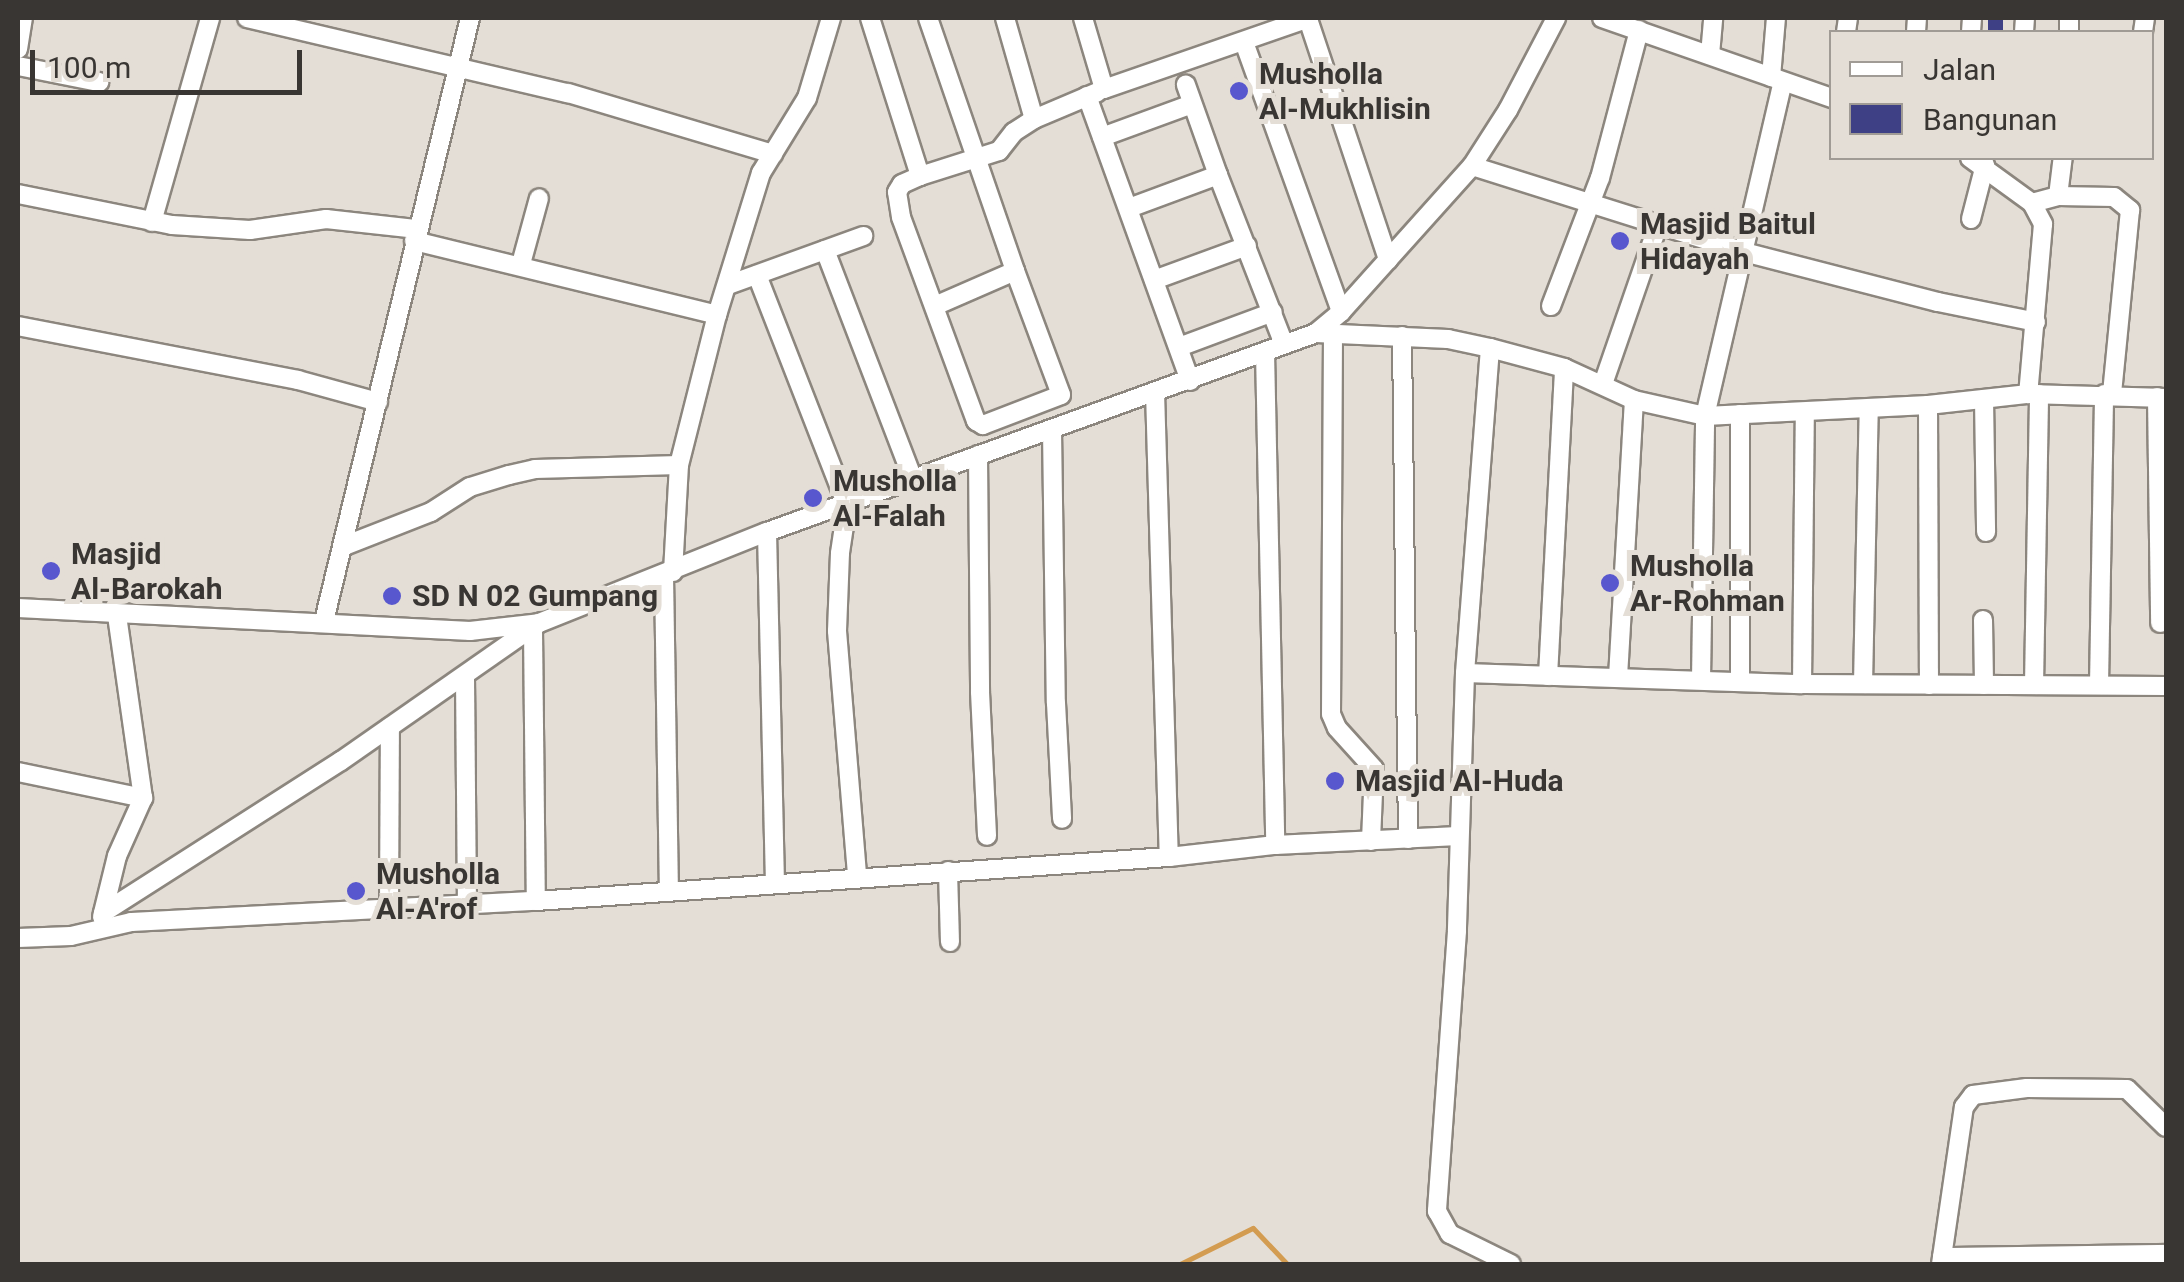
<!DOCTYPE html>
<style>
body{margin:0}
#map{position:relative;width:2184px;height:1282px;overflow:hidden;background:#e4ded6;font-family:Roboto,sans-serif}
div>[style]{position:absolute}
.stream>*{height:5px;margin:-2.5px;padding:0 2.5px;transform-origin:2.5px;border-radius:2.5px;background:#d39c51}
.building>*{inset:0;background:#3e4085;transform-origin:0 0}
.roads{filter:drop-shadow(2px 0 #8c867e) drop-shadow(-2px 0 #8c867e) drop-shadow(0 2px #8c867e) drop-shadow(0 -2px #8c867e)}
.minor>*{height:18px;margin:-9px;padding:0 9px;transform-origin:9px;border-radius:9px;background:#fff}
.dots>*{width:28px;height:28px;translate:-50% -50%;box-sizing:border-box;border:5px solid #e4ded6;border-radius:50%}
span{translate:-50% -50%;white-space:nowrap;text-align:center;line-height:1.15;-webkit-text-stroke:10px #e4ded6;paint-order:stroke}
.poi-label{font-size:30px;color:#393633;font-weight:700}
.left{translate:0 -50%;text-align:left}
.frame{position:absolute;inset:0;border:20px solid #393633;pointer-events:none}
.legend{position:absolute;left:1829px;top:30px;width:325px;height:130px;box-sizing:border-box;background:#e4ded6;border:2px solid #a09b95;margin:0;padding:12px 18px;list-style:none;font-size:30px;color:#393633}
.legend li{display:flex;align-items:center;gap:20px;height:50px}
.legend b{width:50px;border:2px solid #a09b95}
.scale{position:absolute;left:30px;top:50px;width:272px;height:45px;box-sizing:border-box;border:5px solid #393633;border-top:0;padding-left:12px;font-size:30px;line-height:35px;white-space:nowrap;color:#393633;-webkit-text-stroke:8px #e4ded6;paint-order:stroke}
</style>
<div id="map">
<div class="stream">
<div style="left:1180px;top:1264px;width:81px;rotate:-26.3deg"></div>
<div style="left:1253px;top:1228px;width:50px;rotate:46.6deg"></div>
</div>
<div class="building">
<div style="left:1988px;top:19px;width:15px;height:13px"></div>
</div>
<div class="roads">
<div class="minor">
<div style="left:247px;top:18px;width:330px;rotate:13.2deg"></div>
<div style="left:568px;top:93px;width:214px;rotate:16.6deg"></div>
<div style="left:870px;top:18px;width:166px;rotate:72.4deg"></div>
<div style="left:928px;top:18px;width:268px;rotate:71deg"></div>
<div style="left:1015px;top:271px;width:87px;rotate:156.4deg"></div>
<div style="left:1005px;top:18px;width:105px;rotate:74deg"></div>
<div style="left:1034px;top:119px;width:69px;rotate:-22.9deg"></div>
<div style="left:1083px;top:18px;width:74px;rotate:73.5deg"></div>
<div style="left:1104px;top:89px;width:217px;rotate:-19.1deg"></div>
<div style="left:1602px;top:18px;width:244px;rotate:19.2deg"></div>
<div style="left:1308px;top:19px;width:254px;rotate:71.6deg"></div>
<div style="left:1846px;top:32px;width:14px;rotate:-82deg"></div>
<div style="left:1916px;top:32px;width:14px;rotate:-86deg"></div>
<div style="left:1971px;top:32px;width:14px;rotate:-86deg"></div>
<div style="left:2024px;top:32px;width:14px;rotate:-86deg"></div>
<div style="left:2069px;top:32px;width:14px;rotate:-90deg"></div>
<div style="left:2143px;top:32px;width:14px;rotate:-82deg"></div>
<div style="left:1244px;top:42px;width:287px;rotate:70.2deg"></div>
<div style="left:18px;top:49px;width:31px;rotate:-81deg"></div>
<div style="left:1710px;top:55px;width:37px;rotate:-85deg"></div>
<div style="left:18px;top:66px;width:83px;rotate:11.2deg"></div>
<div style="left:1771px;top:77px;width:59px;rotate:-85.2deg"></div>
<div style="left:1087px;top:96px;width:303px;rotate:70.1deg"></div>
<div style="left:1102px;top:137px;width:96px;rotate:-20.1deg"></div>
<div style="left:1970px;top:158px;width:77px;rotate:36deg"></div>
<div style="left:2032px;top:203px;width:24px;rotate:62deg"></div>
<div style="left:2043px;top:224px;width:171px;rotate:95deg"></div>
<div style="left:1472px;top:166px;width:285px;rotate:17.5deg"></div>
<div style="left:1744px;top:252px;width:200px;rotate:14.5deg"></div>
<div style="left:1938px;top:302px;width:100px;rotate:11.5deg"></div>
<div style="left:1218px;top:175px;width:181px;rotate:68.7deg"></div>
<div style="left:18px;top:194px;width:157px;rotate:11.4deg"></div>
<div style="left:172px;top:225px;width:78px;rotate:3.7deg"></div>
<div style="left:250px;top:230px;width:77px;rotate:-8.2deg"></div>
<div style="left:326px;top:219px;width:92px;rotate:6.3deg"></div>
<div style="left:2058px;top:196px;width:38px;rotate:-83deg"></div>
<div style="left:2032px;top:203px;width:27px;rotate:-15deg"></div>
<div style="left:2058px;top:196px;width:56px;rotate:1deg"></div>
<div style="left:2114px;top:197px;width:21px;rotate:39deg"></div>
<div style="left:2130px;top:210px;width:185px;rotate:95.6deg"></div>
<div style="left:1129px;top:208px;width:95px;rotate:-20.3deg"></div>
<div style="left:1218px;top:175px;width:96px;rotate:-109.6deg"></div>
<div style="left:1971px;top:219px;width:56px;rotate:-75.5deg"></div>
<div style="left:152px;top:222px;width:212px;rotate:-74.1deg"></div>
<div style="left:414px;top:241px;width:312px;rotate:13.7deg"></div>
<div style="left:825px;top:250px;width:245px;rotate:69deg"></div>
<div style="left:521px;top:264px;width:68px;rotate:-74.7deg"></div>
<div style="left:1015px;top:271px;width:132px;rotate:69.6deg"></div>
<div style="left:1061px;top:395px;width:84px;rotate:159deg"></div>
<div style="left:983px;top:425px;width:8px;rotate:-150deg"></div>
<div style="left:976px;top:421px;width:217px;rotate:-110.2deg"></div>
<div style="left:901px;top:217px;width:25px;rotate:-99deg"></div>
<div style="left:897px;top:192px;width:9px;rotate:-58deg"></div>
<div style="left:902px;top:184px;width:20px;rotate:-24deg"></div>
<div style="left:920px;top:176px;width:83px;rotate:-17.6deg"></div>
<div style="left:999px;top:151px;width:24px;rotate:-52deg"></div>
<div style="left:1014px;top:132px;width:24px;rotate:-33deg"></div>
<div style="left:757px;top:275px;width:248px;rotate:68.7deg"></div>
<div style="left:847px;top:506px;width:48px;rotate:98.5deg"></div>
<div style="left:840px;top:553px;width:78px;rotate:92.2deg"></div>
<div style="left:837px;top:631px;width:246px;rotate:85.3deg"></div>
<div style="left:1154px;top:280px;width:99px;rotate:-20.1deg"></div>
<div style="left:728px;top:285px;width:144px;rotate:-19.9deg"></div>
<div style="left:1551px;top:306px;width:137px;rotate:-69.1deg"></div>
<div style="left:1600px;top:178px;width:153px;rotate:-75.2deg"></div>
<div style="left:18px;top:326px;width:285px;rotate:10.9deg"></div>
<div style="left:298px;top:380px;width:83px;rotate:15.4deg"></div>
<div style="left:1316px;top:333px;width:33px;rotate:-40deg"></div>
<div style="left:1341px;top:312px;width:196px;rotate:-48.1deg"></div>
<div style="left:1472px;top:166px;width:67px;rotate:-57.3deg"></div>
<div style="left:1508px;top:110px;width:104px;rotate:-62.4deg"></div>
<div style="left:1333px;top:333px;width:381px;rotate:90.3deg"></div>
<div style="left:1331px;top:714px;width:15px;rotate:67deg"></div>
<div style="left:1337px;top:728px;width:55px;rotate:47.9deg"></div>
<div style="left:1374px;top:769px;width:72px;rotate:92.4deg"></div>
<div style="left:1402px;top:336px;width:503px;rotate:89.32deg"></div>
<div style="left:1179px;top:347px;width:100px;rotate:-20.4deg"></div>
<div style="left:1490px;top:348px;width:77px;rotate:15.1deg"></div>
<div style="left:1564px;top:368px;width:77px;rotate:24.6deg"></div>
<div style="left:1634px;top:400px;width:73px;rotate:12.7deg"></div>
<div style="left:1705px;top:416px;width:223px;rotate:-2.8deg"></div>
<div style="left:1928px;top:405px;width:101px;rotate:-6.3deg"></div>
<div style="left:2028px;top:394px;width:138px;rotate:1.7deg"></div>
<div style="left:1265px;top:352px;width:493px;rotate:88.8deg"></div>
<div style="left:1603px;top:384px;width:168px;rotate:-70.9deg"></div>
<div style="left:1155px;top:392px;width:465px;rotate:88.3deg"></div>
<div style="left:2157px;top:397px;width:226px;rotate:89.2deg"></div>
<div style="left:1984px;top:399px;width:133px;rotate:89.1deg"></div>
<div style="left:1928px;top:405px;width:280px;rotate:89.8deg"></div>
<div style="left:1052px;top:430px;width:273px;rotate:89.2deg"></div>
<div style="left:1056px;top:703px;width:116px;rotate:87deg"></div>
<div style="left:978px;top:455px;width:237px;rotate:89.5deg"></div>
<div style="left:980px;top:692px;width:144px;rotate:87.2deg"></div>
<div style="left:767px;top:532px;width:352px;rotate:88.7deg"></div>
<div style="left:344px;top:546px;width:93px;rotate:-21.3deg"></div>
<div style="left:431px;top:512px;width:46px;rotate:-32.7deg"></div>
<div style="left:470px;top:487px;width:41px;rotate:-17.1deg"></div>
<div style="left:509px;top:475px;width:27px;rotate:-13deg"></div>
<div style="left:535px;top:469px;width:144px;rotate:-1.6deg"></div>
<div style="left:673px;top:572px;width:107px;rotate:-86.8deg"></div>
<div style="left:679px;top:465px;width:155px;rotate:-75.8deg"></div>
<div style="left:717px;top:315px;width:149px;rotate:-72.8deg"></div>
<div style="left:761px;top:173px;width:88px;rotate:-58.5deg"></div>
<div style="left:807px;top:98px;width:84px;rotate:-73.3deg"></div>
<div style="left:664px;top:576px;width:315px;rotate:89.1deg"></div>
<div style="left:18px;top:608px;width:453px;rotate:2.9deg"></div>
<div style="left:470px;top:631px;width:69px;rotate:-6.6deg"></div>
<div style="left:539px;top:623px;width:245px;rotate:-21.8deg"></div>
<div style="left:767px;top:532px;width:584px;rotate:-19.92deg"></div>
<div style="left:1316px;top:333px;width:132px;rotate:2.6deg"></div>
<div style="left:1448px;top:339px;width:43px;rotate:12.1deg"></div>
<div style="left:1490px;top:348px;width:326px;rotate:94.4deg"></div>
<div style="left:1465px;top:673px;width:258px;rotate:91.8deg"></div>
<div style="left:1457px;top:931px;width:281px;rotate:94.1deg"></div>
<div style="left:1437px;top:1211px;width:26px;rotate:61deg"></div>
<div style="left:1450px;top:1234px;width:68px;rotate:26.2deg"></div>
<div style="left:1983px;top:620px;width:65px;rotate:89.1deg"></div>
<div style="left:324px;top:621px;width:620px;rotate:-76.39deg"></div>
<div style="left:533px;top:630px;width:271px;rotate:89.4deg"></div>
<div style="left:1465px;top:673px;width:337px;rotate:1.9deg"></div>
<div style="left:1802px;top:684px;width:364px;rotate:0.3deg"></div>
<div style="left:1548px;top:676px;width:308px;rotate:-87deg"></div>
<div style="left:465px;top:677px;width:226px;rotate:89.5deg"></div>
<div style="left:1618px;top:677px;width:277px;rotate:-86.7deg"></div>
<div style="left:1701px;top:680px;width:264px;rotate:-89.1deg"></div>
<div style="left:1705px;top:416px;width:343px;rotate:-76.9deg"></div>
<div style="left:1740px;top:682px;width:268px;rotate:-90deg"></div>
<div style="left:1802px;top:684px;width:272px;rotate:-89.4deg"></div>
<div style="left:1863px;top:684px;width:275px;rotate:-88.8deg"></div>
<div style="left:2034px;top:685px;width:291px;rotate:-89deg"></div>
<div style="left:2099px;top:685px;width:291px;rotate:-89deg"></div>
<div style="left:18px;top:772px;width:128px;rotate:11.7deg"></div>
<div style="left:948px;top:871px;width:71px;rotate:88.4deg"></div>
<div style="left:389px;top:906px;width:179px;rotate:-89.7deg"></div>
<div style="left:103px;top:913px;width:282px;rotate:-32.6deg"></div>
<div style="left:341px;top:761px;width:241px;rotate:-34.9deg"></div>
<div style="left:102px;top:917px;width:63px;rotate:-76.2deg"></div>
<div style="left:117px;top:856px;width:64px;rotate:-65.9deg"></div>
<div style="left:143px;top:798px;width:184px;rotate:-98.1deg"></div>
<div style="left:18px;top:938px;width:53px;rotate:-2.2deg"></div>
<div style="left:71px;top:936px;width:62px;rotate:-13.1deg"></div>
<div style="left:131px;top:922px;width:406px;rotate:-3deg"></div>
<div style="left:536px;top:901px;width:635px;rotate:-3.98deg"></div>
<div style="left:1169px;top:857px;width:107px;rotate:-6.5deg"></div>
<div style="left:1275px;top:845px;width:183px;rotate:-2.8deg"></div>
<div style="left:1942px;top:1257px;width:224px;rotate:-0.8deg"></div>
<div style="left:1941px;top:1264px;width:159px;rotate:-81.7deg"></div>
<div style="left:1964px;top:1107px;width:15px;rotate:-53deg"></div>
<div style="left:1973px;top:1095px;width:54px;rotate:-7.4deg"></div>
<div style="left:2027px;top:1088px;width:100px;rotate:0.6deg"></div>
<div style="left:2127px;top:1089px;width:54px;rotate:44.3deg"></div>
</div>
</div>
<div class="dots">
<div style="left:1239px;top:91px;background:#5857ce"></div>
<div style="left:1620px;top:241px;background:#5857ce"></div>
<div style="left:813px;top:498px;background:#5857ce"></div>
<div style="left:51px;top:571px;background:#5857ce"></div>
<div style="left:1610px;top:583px;background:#5857ce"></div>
<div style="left:392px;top:596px;background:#5857ce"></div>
<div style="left:1335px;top:781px;background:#5857ce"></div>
<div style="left:356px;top:891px;background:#5857ce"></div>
</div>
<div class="poi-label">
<span class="left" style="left:1259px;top:91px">Musholla<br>Al-Mukhlisin</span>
<span class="left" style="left:1640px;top:241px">Masjid Baitul<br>Hidayah</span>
<span class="left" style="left:833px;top:498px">Musholla<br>Al-Falah</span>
<span class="left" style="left:71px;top:571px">Masjid<br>Al-Barokah</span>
<span class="left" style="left:1630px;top:583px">Musholla<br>Ar-Rohman</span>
<span class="left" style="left:412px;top:596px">SD N 02 Gumpang</span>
<span class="left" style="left:1355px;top:781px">Masjid Al-Huda</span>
<span class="left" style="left:376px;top:891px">Musholla<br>Al-A'rof</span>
</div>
<div class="frame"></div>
<ul class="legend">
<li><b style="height:12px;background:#fff"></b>Jalan</li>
<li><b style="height:28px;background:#3e4085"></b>Bangunan</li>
</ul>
<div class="scale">100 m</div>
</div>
